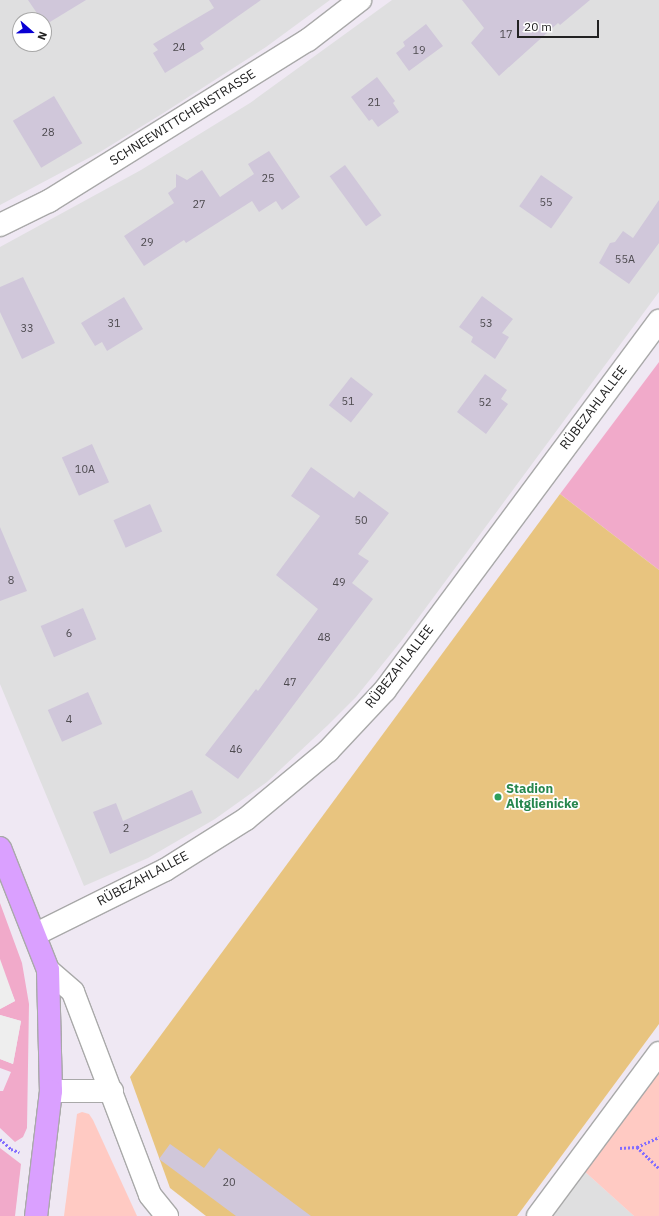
<!DOCTYPE html>
<meta charset="utf-8">
<style>
body{margin:0}
#map{position:relative;width:659px;height:1216px;overflow:hidden;background:#efe8f3;font-family:"IBM Plex Sans",sans-serif}
div>[style]{position:absolute}
.residential>*{inset:0;background:#dfdfe0}
.grass>*{inset:0;background:#f1aaca}
.park>*{inset:0;background:#ffcac3}
.pitch>*{inset:0;background:#e8c47f}
.parking>*{inset:0;background:#eee}
.building>*{inset:0;background:#d0c7da;transform-origin:0 0}
.path>*{height:2.5px;margin-top:-1.25px;transform-origin:0;background:repeating-linear-gradient(90deg,#826cff 0 2px,transparent 0 4px)}
.roads{filter:drop-shadow(1px 0 #a9a9a9) drop-shadow(-1px 0 #a9a9a9) drop-shadow(0 1px #a9a9a9) drop-shadow(0 -1px #a9a9a9)}
.minor>*{height:22px;margin:-11px;padding:0 11px;transform-origin:11px;border-radius:11px;background:#fff}
.major>*{height:22px;margin:-11px;padding:0 11px;transform-origin:11px;border-radius:11px;background:#daa0ff}
.dots>*{width:11px;height:11px;translate:-50% -50%;box-sizing:border-box;border:2px solid #fff;border-radius:50%}
span{translate:-50% -50%;white-space:nowrap;text-align:center;line-height:1.15;-webkit-text-stroke:3.5px #fff;paint-order:stroke}
.number-label{font-size:11px;color:#4e4b50}
.number-label span{-webkit-text-stroke-width:0}
.street-label{font-size:13px;color:#222}
.leisure-label{font-size:13px;color:#27864d;font-weight:700}
.left{translate:0 -50%;text-align:left}
.north{position:absolute;left:12px;top:12px;width:40px;height:40px;box-sizing:border-box;background:#fff;border:1px solid #a7a7a7;border-radius:50%;rotate:110deg;font-size:11px;font-weight:700;line-height:16px;text-align:center;color:#222}
.north::after{content:'';display:block;margin:auto;width:14px;height:18px;background:#0900d3;clip-path:polygon(50% 0,100% 100%,50% 72%,0 100%)}
.scale{position:absolute;left:517px;top:20px;width:82px;height:18px;box-sizing:border-box;border:2px solid #222;border-top:0;padding-left:5px;font-size:12px;line-height:14px;white-space:nowrap;color:#222;-webkit-text-stroke:3px #fff;paint-order:stroke}
</style>
<div id="map">
<div class="residential">
<div style="clip-path:polygon(evenodd,0 0,330px 0,266px 47px,165px 112px,100px 152px,0 205px,0 0,20px 20px,44px 20px,44px 44px,20px 44px,20px 20px)"></div>
<div style="clip-path:polygon(392px 0,659px 0,659px 292px,402px 640px,356px 697px,328px 725px,267px 782px,215px 819px,148px 858px,84px 886px,0 684px,0 247px,141px 170px,250px 103px)"></div>
<div style="clip-path:polygon(583px 1170px,634px 1216px,549px 1216px)"></div>
</div>
<div class="grass">
<div style="clip-path:polygon(659px 362px,659px 570px,560px 494px)"></div>
<div style="clip-path:polygon(0 903px,22px 963px,29px 1004px,27px 1128px,23px 1137px,15px 1142px,0 1128px,0 1091px,3px 1091px,11px 1072px,0 1068px,0 1059px,13px 1064px,21px 1021px,0 1015px,0 1009px,15px 1001px,0 964px)"></div>
<div style="clip-path:polygon(0 1148px,21px 1164px,15px 1216px,0 1216px)"></div>
</div>
<div class="park">
<div style="clip-path:polygon(659px 1067px,659px 1216px,634px 1216px,583px 1170px)"></div>
<div style="clip-path:polygon(82px 1112px,89px 1114px,93px 1120px,137px 1216px,64px 1216px,77px 1114px)"></div>
</div>
<div class="pitch">
<div style="clip-path:polygon(560px 494px,659px 570px,659px 1024px,517px 1216px,206px 1216px,170px 1188px,130px 1077px)"></div>
</div>
<div class="parking">
<div style="clip-path:polygon(0 959px,15px 1001px,0 1009px)"></div>
<div style="clip-path:polygon(0 1015px,21px 1021px,13px 1064px,0 1059px)"></div>
</div>
<div class="building">
<div style="clip-path:polygon(28px 0,86px 0,45px 25px)"></div>
<div style="clip-path:polygon(209px 0,261px 0,200px 43px,204px 49px,165px 73px,153px 53px,158px 50px,153px 44px,214px 8px)"></div>
<div style="clip-path:polygon(462px 0,590px 0,560px 25px,558px 23px,499px 76px,471px 43px,484px 28px)"></div>
<div style="clip-path:polygon(426px 24px,443px 46px,409px 71px,396px 53px,405px 46px,403px 42px)"></div>
<div style="clip-path:polygon(377px 77px,395px 101px,393px 103px,399px 112px,378px 127px,372px 119px,369px 121px,351px 97px)"></div>
<div style="left:54px;top:96px;width:55px;height:48px;rotate:59deg"></div>
<div style="clip-path:polygon(269px 151px,300px 197px,282px 210px,276px 201px,259px 212px,252px 201px,186px 243px,184px 240px,144px 266px,124px 236px,174px 203px,168px 193px,176px 187px,176px 174px,187px 180px,202px 170px,220px 197px,254px 174px,248px 164px)"></div>
<div style="left:345px;top:165px;width:62px;height:19px;rotate:54deg"></div>
<div style="left:541px;top:175px;width:39px;height:38px;rotate:35deg"></div>
<div style="clip-path:polygon(659px 200px,659px 243px,629px 284px,599px 263px,610px 243px,615px 242px,623px 231px,633px 238px)"></div>
<div style="clip-path:polygon(23px 277px,55px 343px,22px 359px,0 312px,0 287px)"></div>
<div style="clip-path:polygon(482px 296px,513px 319px,502px 333px,509px 337px,495px 359px,471px 342px,473px 337px,459px 327px)"></div>
<div style="clip-path:polygon(124px 297px,143px 329px,107px 351px,102px 342px,95px 346px,81px 323px)"></div>
<div style="clip-path:polygon(485px 374px,507px 390px,501px 399px,508px 404px,486px 434px,457px 412px)"></div>
<div style="left:351px;top:377px;width:28px;height:36px;rotate:38deg"></div>
<div style="left:92px;top:444px;width:42px;height:33px;rotate:66deg"></div>
<div style="clip-path:polygon(311px 467px,354px 498px,359px 491px,389px 513px,358px 554px,369px 561px,352px 583px,373px 599px,238px 779px,205px 755px,256px 689px,258px 691px,318px 609px,276px 575px,320px 516px,291px 496px)"></div>
<div style="left:150px;top:504px;width:30px;height:40px;rotate:66deg"></div>
<div style="clip-path:polygon(0 527px,27px 591px,0 601px)"></div>
<div style="left:83px;top:608px;width:34px;height:46px;rotate:67deg"></div>
<div style="left:88px;top:692px;width:35px;height:44px;rotate:66deg"></div>
<div style="clip-path:polygon(192px 790px,202px 813px,110px 854px,93px 812px,116px 803px,123px 821px)"></div>
<div style="clip-path:polygon(170px 1144px,204px 1168px,219px 1148px,311px 1216px,236px 1216px,159px 1159px)"></div>
</div>
<div class="path">
<div style="left:0;top:1139px;width:15px;rotate:42deg"></div>
<div style="left:11px;top:1149px;width:9px;rotate:21deg"></div>
<div style="left:637px;top:1147px;width:30px;rotate:44deg"></div>
<div style="left:620px;top:1148px;width:17px;rotate:-3deg"></div>
<div style="left:637px;top:1147px;width:24px;rotate:-24deg"></div>
</div>
<div class="roads">
<div class="minor">
<div style="left:0;top:225px;width:55px;rotate:-26.1deg"></div>
<div style="left:49px;top:201px;width:305px;rotate:-31.9deg"></div>
<div style="left:308px;top:40px;width:66px;rotate:-37.6deg"></div>
<div style="left:36px;top:934px;width:144px;rotate:-26.4deg"></div>
<div style="left:165px;top:870px;width:96px;rotate:-32.2deg"></div>
<div style="left:246px;top:819px;width:107px;rotate:-39.7deg"></div>
<div style="left:328px;top:751px;width:83px;rotate:-46.9deg"></div>
<div style="left:385px;top:690px;width:460px;rotate:-53.4deg"></div>
<div style="left:48px;top:970px;width:33px;rotate:41deg"></div>
<div style="left:73px;top:992px;width:217px;rotate:69.2deg"></div>
<div style="left:150px;top:1195px;width:27px;rotate:51deg"></div>
<div style="left:51px;top:1091px;width:61px"></div>
<div style="left:538px;top:1216px;width:203px;rotate:-53.4deg"></div>
</div>
<div class="major">
<div style="left:0;top:848px;width:131px;rotate:68.5deg"></div>
<div style="left:48px;top:970px;width:121px;rotate:88.6deg"></div>
<div style="left:51px;top:1091px;width:126px;rotate:96.8deg"></div>
</div>
</div>
<div class="dots">
<div style="left:498px;top:797px;background:#2e9e5b"></div>
</div>
<div class="number-label">
<span style="left:506px;top:34px">17</span>
<span style="left:179px;top:47px">24</span>
<span style="left:419px;top:50px">19</span>
<span style="left:374px;top:102px">21</span>
<span style="left:48px;top:132px">28</span>
<span style="left:268px;top:178px">25</span>
<span style="left:546px;top:202px">55</span>
<span style="left:199px;top:204px">27</span>
<span style="left:147px;top:242px">29</span>
<span style="left:625px;top:259px">55A</span>
<span style="left:114px;top:323px">31</span>
<span style="left:486px;top:323px">53</span>
<span style="left:27px;top:328px">33</span>
<span style="left:348px;top:401px">51</span>
<span style="left:485px;top:402px">52</span>
<span style="left:85px;top:469px">10A</span>
<span style="left:361px;top:520px">50</span>
<span style="left:11px;top:580px">8</span>
<span style="left:339px;top:582px">49</span>
<span style="left:69px;top:633px">6</span>
<span style="left:324px;top:637px">48</span>
<span style="left:290px;top:682px">47</span>
<span style="left:69px;top:719px">4</span>
<span style="left:236px;top:749px">46</span>
<span style="left:126px;top:828px">2</span>
<span style="left:229px;top:1182px">20</span>
</div>
<div class="street-label">
<span style="left:183px;top:118px;rotate:-32deg">SCHNEEWITTCHENSTRASSE</span>
<span style="left:594px;top:408px;rotate:-53deg">RÜBEZAHLALLEE</span>
<span style="left:400px;top:667px;rotate:-52deg">RÜBEZAHLALLEE</span>
<span style="left:143px;top:879px;rotate:-28deg">RÜBEZAHLALLEE</span>
</div>
<div class="leisure-label">
<span class="left" style="left:506px;top:797px">Stadion<br>Altglienicke</span>
</div>
<div class="north">N</div>
<div class="scale">20 m</div>
</div>
